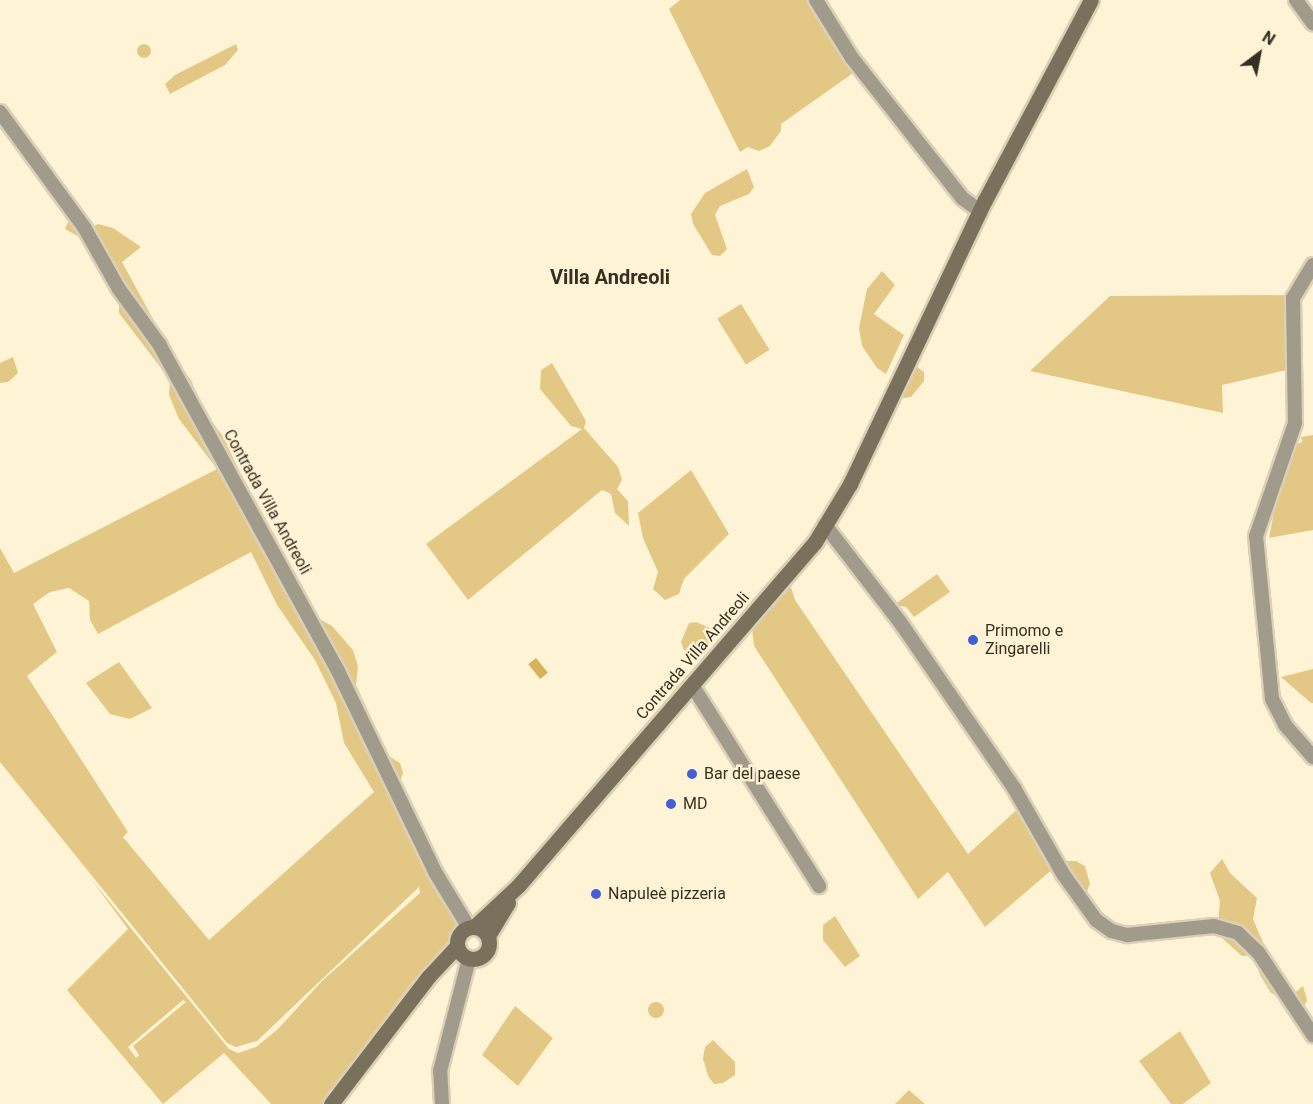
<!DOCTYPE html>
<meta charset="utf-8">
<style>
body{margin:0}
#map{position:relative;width:1313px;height:1104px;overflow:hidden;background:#fff3d6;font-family:Roboto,sans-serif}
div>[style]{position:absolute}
.green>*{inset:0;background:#e2c884;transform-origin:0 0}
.round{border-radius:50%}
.water>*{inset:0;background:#d4b35b;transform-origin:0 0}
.roads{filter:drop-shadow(2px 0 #dbd0b6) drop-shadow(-2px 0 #dbd0b6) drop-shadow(0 2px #dbd0b6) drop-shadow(0 -2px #dbd0b6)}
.minor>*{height:14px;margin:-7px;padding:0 7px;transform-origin:7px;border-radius:7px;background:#a19b8c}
.secondary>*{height:15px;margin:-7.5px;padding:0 7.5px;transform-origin:7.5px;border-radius:7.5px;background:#79715b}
.secondary>.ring{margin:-7.5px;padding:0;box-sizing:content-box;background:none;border:15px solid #79715b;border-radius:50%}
.dots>*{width:16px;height:16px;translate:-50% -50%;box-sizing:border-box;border:3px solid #fff3d6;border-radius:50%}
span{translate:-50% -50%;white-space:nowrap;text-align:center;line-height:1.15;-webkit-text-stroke:5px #fff3d6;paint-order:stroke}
.street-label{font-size:16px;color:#363022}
.poi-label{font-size:16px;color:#363022}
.left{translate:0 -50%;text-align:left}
.quarter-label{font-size:20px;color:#363022;font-weight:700}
.north{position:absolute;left:1229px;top:24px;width:60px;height:60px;-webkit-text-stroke:4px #fff3d6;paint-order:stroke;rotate:32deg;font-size:16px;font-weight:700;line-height:24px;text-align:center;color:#363022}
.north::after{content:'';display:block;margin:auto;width:21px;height:27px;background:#363022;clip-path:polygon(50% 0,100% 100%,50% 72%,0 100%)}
</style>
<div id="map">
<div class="green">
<div style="clip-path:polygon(680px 0,812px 0,856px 71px,781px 124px,781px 131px,770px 146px,759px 151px,748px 147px,740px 152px,669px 9px)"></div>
<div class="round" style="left:137px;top:44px;width:14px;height:14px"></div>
<div style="clip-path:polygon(236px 44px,238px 50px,225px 65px,170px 94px,165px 84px,175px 75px)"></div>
<div style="clip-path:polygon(747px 169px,754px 187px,749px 194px,720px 206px,715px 215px,727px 249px,720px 256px,712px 255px,693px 224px,691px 214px,705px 193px)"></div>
<div style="clip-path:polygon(70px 218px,84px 236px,81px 238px,65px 229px)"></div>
<div style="clip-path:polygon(evenodd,98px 224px,113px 228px,141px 247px,122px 262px,176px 361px,191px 380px,204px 412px,223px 436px,277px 553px,316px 617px,332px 626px,353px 650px,358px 666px,356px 685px,374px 724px,376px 741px,381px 751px,400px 763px,403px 773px,398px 788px,431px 854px,471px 917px,412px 982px,322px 1104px,271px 1104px,224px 1053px,163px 1104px,67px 990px,128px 929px,91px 879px,229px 1049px,238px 1053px,256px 1047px,278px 1029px,322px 981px,420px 893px,419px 887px,257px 1041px,236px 1047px,227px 1043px,0 762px,0 548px,14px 573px,217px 469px,179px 419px,169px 395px,170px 380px,119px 313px,119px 292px,89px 229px,98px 224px,251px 552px,277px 605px,315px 660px,336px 703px,344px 743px,374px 792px,209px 940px,123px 837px,128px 832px,27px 676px,57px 652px,33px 604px,50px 592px,69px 588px,89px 601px,90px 620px,98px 634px,251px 552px,98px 224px,183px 1000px,186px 1002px,133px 1046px,139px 1055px,136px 1058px,128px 1047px,183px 1000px)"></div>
<div style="clip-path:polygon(882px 271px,895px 285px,874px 314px,904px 335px,886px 374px,877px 368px,862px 346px,859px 328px,867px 289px)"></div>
<div style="clip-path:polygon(1293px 295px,1286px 315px,1291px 369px,1222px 385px,1223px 413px,1030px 371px,1110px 296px)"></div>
<div style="left:741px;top:304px;width:54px;height:28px;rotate:58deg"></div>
<div style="clip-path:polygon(13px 357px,18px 373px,8px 382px,0 383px,0 363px)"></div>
<div style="clip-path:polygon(552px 363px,586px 421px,584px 428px,618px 467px,622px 480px,617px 489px,628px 501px,629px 526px,615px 513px,611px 494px,602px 490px,468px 600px,426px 544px,582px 429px,571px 426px,540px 389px,541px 370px)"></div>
<div style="clip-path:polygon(913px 364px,924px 372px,924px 381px,911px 397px,897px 399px)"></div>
<div style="clip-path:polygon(1313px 435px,1313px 530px,1269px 538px,1277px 495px,1297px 444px,1302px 442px,1301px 437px)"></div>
<div style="clip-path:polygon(691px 470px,729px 534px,684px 579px,679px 594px,665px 600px,653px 589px,658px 572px,643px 538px,638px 513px)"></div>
<div style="clip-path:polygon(937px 574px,950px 592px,914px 617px,906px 607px,894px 605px)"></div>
<div style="clip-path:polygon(790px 584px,795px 600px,968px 854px,1020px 807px,1058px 861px,1076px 861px,1085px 866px,1090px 884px,1087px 891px,1080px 898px,1062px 890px,1054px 868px,985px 927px,948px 872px,918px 899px,754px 646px,752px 628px)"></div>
<div style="clip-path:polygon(696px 622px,717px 631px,709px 649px,695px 658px,684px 650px,681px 642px,689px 623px)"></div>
<div style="clip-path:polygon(119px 662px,152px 708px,130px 719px,110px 714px,86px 683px)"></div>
<div style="clip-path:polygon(1313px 669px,1313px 703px,1311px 703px,1281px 677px)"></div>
<div style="clip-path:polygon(1222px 859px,1230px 873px,1257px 898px,1253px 919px,1264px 945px,1260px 951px,1293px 994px,1303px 986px,1307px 1000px,1303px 1009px,1271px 993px,1260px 975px,1254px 955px,1242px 956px,1222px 938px,1218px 924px,1220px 901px,1210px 873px)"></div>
<div style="clip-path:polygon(835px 916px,860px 956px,845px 967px,823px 940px,823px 925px)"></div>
<div class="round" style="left:648px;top:1002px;width:16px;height:16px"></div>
<div style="clip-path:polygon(515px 1006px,553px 1038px,518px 1086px,482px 1055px)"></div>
<div style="clip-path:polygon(1180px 1031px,1211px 1083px,1183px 1104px,1171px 1104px,1139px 1061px)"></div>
<div style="clip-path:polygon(713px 1040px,735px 1062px,735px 1075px,723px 1083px,714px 1084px,708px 1076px,703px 1059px,705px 1047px)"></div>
<div style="clip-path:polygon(909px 1090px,925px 1104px,895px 1104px)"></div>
</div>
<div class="water">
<div style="left:536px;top:658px;width:19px;height:10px;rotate:51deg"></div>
</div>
<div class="roads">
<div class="minor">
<div style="left:816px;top:0;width:68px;rotate:58.2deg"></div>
<div style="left:852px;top:58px;width:178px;rotate:51.8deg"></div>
<div style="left:962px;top:198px;width:22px;rotate:36deg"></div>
<div style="left:1296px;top:0;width:29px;rotate:54deg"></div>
<div style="left:0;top:112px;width:142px;rotate:53.9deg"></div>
<div style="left:84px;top:227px;width:71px;rotate:60.6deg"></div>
<div style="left:119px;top:289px;width:68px;rotate:54deg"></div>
<div style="left:159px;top:344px;width:373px;rotate:61.3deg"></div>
<div style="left:338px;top:671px;width:223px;rotate:64.2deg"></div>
<div style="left:435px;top:872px;width:66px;rotate:58.7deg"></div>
<div style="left:1313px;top:265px;width:39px;rotate:121deg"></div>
<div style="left:1293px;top:298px;width:125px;rotate:89.1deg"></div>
<div style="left:1295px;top:423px;width:120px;rotate:109deg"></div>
<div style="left:1256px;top:536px;width:164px;rotate:84.4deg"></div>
<div style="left:1272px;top:699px;width:29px;rotate:63deg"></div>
<div style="left:1285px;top:725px;width:43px;rotate:48.8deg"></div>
<div style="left:825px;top:525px;width:123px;rotate:52.3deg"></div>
<div style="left:900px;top:622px;width:201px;rotate:55.5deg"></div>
<div style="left:1014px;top:788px;width:99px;rotate:60.3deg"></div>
<div style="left:1063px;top:874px;width:57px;rotate:54.3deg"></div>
<div style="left:1096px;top:920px;width:19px;rotate:35deg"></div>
<div style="left:1112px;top:931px;width:16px;rotate:15deg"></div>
<div style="left:1127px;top:935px;width:87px;rotate:-5.9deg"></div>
<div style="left:1214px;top:926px;width:25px;rotate:16deg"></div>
<div style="left:1238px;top:933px;width:28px;rotate:44deg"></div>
<div style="left:1258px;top:952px;width:100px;rotate:56.5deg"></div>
<div style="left:692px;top:685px;width:238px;rotate:57.7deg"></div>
<div style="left:442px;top:1104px;width:33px;rotate:-93deg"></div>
<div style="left:440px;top:1071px;width:116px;rotate:-75.5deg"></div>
</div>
<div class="secondary">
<div class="ring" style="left:457px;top:927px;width:17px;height:17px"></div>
<div style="left:474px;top:927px;width:60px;rotate:-43deg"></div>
<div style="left:518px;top:886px;width:454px;rotate:-49.2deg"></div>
<div style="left:815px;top:542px;width:68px;rotate:-58.9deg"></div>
<div style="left:850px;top:484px;width:314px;rotate:-64.6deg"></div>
<div style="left:985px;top:200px;width:226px;rotate:-62.1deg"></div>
<div style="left:488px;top:936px;width:39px;rotate:-59deg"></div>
<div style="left:331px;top:1104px;width:161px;rotate:-52.6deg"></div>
<div style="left:429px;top:976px;width:41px;rotate:-47deg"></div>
</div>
</div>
<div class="dots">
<div style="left:973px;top:640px;background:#435fd2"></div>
<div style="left:692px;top:774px;background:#435fd2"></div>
<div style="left:671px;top:804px;background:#435fd2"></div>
<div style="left:596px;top:894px;background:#435fd2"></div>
</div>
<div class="street-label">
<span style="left:267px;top:502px;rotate:61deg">Contrada Villa Andreoli</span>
<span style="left:693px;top:656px;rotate:-49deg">Contrada Villa Andreoli</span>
</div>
<div class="poi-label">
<span class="left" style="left:985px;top:640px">Primomo e<br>Zingarelli</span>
<span class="left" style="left:704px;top:774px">Bar del paese</span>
<span class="left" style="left:683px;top:804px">MD</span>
<span class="left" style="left:608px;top:894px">Napuleè pizzeria</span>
</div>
<div class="quarter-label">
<span style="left:610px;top:277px">Villa Andreoli</span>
</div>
<div class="north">N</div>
</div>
